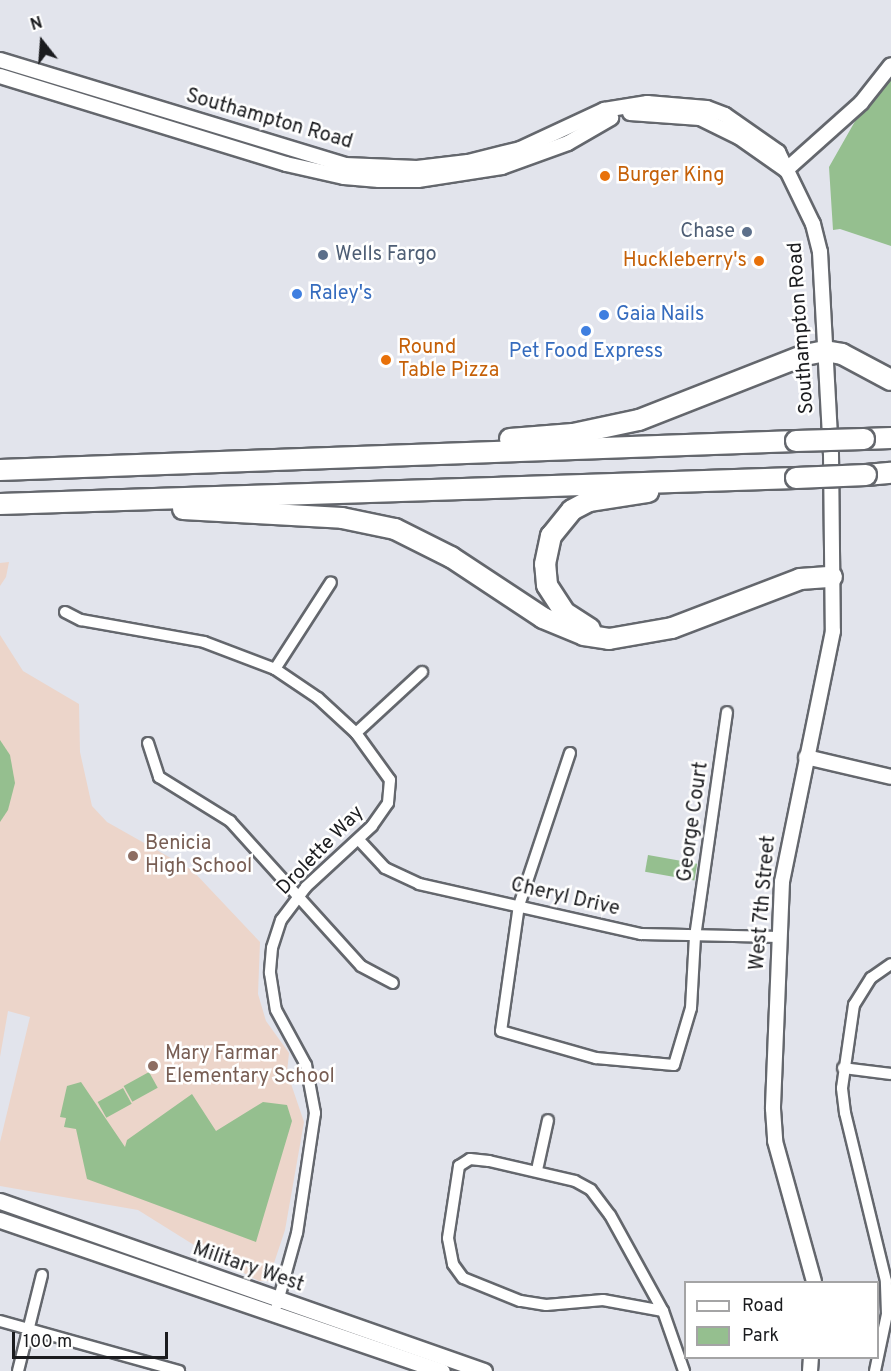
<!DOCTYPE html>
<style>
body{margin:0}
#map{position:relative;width:891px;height:1371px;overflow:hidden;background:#e2e4ec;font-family:Overpass,sans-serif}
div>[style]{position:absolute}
.education>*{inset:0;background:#ecd5ca}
.green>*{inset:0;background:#95bf8f;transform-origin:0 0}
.roads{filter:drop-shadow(2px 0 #64676d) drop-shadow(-2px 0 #64676d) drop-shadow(0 2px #64676d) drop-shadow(0 -2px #64676d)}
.minor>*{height:10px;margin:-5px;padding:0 5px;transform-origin:5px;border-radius:5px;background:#fff}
.tertiary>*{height:14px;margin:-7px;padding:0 7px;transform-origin:7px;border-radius:7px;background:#fff}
.secondary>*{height:15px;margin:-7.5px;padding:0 7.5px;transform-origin:7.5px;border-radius:7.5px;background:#fff}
.motorway>*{height:20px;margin:-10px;padding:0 10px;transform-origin:10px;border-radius:10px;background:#fff}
.bridges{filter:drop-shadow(2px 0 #64676d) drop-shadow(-2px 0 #64676d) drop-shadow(0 2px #64676d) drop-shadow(0 -2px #64676d)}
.motorway-bridge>*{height:20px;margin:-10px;padding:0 10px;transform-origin:10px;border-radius:10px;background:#fff}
.dots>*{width:16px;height:16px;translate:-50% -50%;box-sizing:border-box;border:3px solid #fff;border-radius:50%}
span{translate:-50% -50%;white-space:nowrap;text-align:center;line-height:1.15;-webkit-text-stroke:5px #fff;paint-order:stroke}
.street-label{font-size:20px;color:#1b1c1f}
.food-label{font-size:20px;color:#c56008}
.left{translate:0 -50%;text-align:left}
.right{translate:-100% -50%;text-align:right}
.service-label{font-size:20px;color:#4e5e75}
.shop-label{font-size:20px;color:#366cbe}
.education-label{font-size:20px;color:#785e54}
.legend{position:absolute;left:684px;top:1281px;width:195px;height:78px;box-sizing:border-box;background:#fff;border:2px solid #a4a4a5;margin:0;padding:8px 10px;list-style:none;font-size:18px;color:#1b1c1f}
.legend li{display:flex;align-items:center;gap:12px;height:30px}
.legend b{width:30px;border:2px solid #a4a4a5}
.north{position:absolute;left:12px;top:12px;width:60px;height:60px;-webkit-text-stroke:4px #fff;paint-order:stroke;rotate:343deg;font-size:16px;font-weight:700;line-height:24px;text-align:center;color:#1b1c1f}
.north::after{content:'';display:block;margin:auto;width:21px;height:27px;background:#1b1c1f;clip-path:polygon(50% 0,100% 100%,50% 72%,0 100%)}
.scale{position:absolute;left:12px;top:1332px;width:156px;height:27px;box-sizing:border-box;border:3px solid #1b1c1f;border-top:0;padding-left:8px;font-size:18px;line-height:21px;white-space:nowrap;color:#1b1c1f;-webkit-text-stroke:4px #fff;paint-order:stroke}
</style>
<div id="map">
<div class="education">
<div style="clip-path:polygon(9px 562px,6px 577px,0 586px,0 563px)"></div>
<div style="clip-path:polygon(0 635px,23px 671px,79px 704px,80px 752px,92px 806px,107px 822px,192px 870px,260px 942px,258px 994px,266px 1021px,289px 1053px,287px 1072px,304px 1122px,285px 1230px,268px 1281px,259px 1281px,210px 1255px,138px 1210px,0 1186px,0 1142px,30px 1017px,8px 1011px,0 1057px)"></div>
</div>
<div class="green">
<div style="clip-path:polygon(891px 77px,891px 246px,840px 229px,833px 230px,829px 167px,858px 116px)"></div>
<div style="clip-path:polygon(0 740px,10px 755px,15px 783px,8px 810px,0 822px)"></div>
<div style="left:648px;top:855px;width:50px;height:17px;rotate:10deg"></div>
<div style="left:149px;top:1072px;width:18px;height:29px;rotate:61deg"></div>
<div style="clip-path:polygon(81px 1082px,125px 1147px,127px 1140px,192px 1094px,216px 1131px,263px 1102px,287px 1105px,292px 1121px,256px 1242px,87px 1179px,76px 1129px,64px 1127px,66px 1118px,60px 1117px,67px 1086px)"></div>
<div style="left:123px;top:1088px;width:18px;height:29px;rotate:61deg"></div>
</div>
<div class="roads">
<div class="minor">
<div style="left:65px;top:612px;width:18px;rotate:27deg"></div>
<div style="left:81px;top:620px;width:125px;rotate:10.1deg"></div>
<div style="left:204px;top:642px;width:76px;rotate:20.8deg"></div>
<div style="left:275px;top:669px;width:52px;rotate:34deg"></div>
<div style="left:318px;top:698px;width:52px;rotate:42.6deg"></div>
<div style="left:356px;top:733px;width:58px;rotate:54.1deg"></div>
<div style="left:390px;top:780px;width:23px;rotate:95deg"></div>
<div style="left:388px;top:803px;width:28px;rotate:125deg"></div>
<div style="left:372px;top:826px;width:90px;rotate:137.3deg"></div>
<div style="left:306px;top:887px;width:41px;rotate:127.1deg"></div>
<div style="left:281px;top:920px;width:29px;rotate:108deg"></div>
<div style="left:272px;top:948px;width:25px;rotate:95deg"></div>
<div style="left:270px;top:973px;width:37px;rotate:81deg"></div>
<div style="left:276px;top:1010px;width:63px;rotate:61.4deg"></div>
<div style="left:306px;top:1065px;width:49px;rotate:79.4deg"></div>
<div style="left:315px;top:1113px;width:121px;rotate:98.5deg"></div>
<div style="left:297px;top:1233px;width:75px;rotate:105.5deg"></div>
<div style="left:275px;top:669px;width:103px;rotate:-57.2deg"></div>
<div style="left:356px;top:733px;width:90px;rotate:-42.7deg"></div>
<div style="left:148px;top:743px;width:36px;rotate:72deg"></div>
<div style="left:159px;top:777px;width:84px;rotate:31.8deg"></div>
<div style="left:230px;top:821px;width:195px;rotate:47.9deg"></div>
<div style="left:361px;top:966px;width:36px;rotate:28deg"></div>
<div style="left:570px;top:753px;width:160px;rotate:108.5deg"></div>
<div style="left:519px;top:905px;width:127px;rotate:98.1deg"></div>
<div style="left:501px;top:1031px;width:99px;rotate:15.9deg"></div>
<div style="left:596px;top:1058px;width:78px;rotate:5.1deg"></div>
<div style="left:674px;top:1065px;width:59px;rotate:-73.4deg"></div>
<div style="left:691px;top:1008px;width:71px;rotate:-86.8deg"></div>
<div style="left:695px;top:937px;width:227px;rotate:-81.9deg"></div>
<div style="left:359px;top:840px;width:38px;rotate:47deg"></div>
<div style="left:385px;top:868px;width:38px;rotate:25deg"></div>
<div style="left:419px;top:884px;width:228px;rotate:12.7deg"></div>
<div style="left:641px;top:934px;width:139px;rotate:1.2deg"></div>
<div style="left:843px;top:1068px;width:48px;rotate:7.1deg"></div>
<div style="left:537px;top:1170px;width:51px;rotate:-77.6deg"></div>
<div style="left:663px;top:1311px;width:61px;rotate:-169.6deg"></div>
<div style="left:603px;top:1300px;width:57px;rotate:175deg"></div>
<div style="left:546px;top:1305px;width:26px;rotate:-171deg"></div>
<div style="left:520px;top:1301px;width:61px;rotate:-158deg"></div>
<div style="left:463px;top:1278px;width:17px;rotate:-126deg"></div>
<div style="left:453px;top:1264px;width:26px;rotate:-101deg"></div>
<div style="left:448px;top:1238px;width:73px;rotate:-81.3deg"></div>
<div style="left:459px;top:1166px;width:13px;rotate:-32deg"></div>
<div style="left:470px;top:1159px;width:19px;rotate:6deg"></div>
<div style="left:489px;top:1161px;width:88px;rotate:13.1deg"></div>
<div style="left:575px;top:1181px;width:18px;rotate:29deg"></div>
<div style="left:591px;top:1190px;width:31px;rotate:53deg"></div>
<div style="left:610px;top:1215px;width:110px;rotate:61.1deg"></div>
<div style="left:663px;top:1311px;width:64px;rotate:70.7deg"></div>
<div style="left:0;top:1321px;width:186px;rotate:15.6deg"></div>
<div style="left:18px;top:1371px;width:99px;rotate:-76deg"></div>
<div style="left:875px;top:1371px;width:58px;rotate:-78.1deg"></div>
<div style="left:887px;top:1314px;width:33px;rotate:-92deg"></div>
<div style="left:886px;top:1281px;width:173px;rotate:-103.7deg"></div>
<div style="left:845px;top:1113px;width:25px;rotate:-97deg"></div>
<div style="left:842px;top:1088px;width:84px;rotate:-81.8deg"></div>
<div style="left:854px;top:1005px;width:32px;rotate:-58deg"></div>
<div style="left:871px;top:978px;width:24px;rotate:-35deg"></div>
</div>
<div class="tertiary">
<div style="left:0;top:60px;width:361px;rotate:16.9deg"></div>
<div style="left:345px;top:165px;width:72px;rotate:2.4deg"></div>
<div style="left:417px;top:168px;width:51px;rotate:-6.7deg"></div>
<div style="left:468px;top:162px;width:54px;rotate:-14deg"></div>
<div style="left:520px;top:149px;width:93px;rotate:-24.9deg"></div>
<div style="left:604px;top:110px;width:44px;rotate:-9.2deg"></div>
<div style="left:647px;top:103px;width:60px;rotate:4.8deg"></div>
<div style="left:707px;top:108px;width:19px;rotate:21deg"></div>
<div style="left:725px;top:115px;width:65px;rotate:34.9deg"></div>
<div style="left:778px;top:152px;width:80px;rotate:64.1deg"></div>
<div style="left:813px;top:224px;width:29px;rotate:76deg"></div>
<div style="left:820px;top:252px;width:202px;rotate:86.9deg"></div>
<div style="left:831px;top:454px;width:177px;rotate:89.4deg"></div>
<div style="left:833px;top:631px;width:256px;rotate:101.5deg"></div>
<div style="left:782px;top:882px;width:227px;rotate:92.3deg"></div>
<div style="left:773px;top:1109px;width:32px;rotate:86deg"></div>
<div style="left:775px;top:1141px;width:146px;rotate:74.5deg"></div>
<div style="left:0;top:76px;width:299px;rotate:17.1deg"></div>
<div style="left:286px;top:164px;width:59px;rotate:12.6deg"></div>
<div style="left:344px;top:177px;width:35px;rotate:5deg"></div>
<div style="left:379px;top:180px;width:39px"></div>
<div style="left:418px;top:180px;width:85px;rotate:-8.8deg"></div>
<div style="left:502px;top:167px;width:70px;rotate:-20deg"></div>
<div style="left:568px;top:143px;width:50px;rotate:-30.2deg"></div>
<div style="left:630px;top:113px;width:70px;rotate:4.1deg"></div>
<div style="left:700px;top:118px;width:43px;rotate:26deg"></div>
<div style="left:739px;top:137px;width:57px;rotate:35.1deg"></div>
<div style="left:786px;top:170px;width:101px;rotate:-41.8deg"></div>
<div style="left:861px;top:103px;width:48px;rotate:-51.7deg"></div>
<div style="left:806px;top:757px;width:87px;rotate:13.2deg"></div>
<div style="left:810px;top:1371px;width:13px;rotate:-86deg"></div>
</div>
<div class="secondary">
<div style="left:0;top:1201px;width:513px;rotate:19.35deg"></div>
<div style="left:0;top:1220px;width:467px;rotate:18.9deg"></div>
</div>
<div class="motorway">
<div style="left:510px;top:439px;width:63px;rotate:-4.5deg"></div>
<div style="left:573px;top:434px;width:67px;rotate:-12deg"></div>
<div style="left:639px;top:420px;width:178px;rotate:-21.4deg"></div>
<div style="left:805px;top:355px;width:20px;rotate:-11deg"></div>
<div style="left:825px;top:351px;width:17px;rotate:10deg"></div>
<div style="left:842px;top:354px;width:55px;rotate:28deg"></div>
<div style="left:864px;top:439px;width:27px;rotate:-2deg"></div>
<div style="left:0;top:470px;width:797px;rotate:-2.09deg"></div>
<div style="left:866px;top:475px;width:25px;rotate:-5deg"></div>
<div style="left:0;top:504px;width:796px;rotate:-1.87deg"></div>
<div style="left:183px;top:509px;width:159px;rotate:3.2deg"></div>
<div style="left:342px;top:518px;width:54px;rotate:11.7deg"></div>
<div style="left:395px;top:529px;width:63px;rotate:26.6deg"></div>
<div style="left:451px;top:557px;width:110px;rotate:33.5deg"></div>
<div style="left:543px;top:618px;width:44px;rotate:22.5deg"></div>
<div style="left:584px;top:635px;width:25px;rotate:9deg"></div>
<div style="left:609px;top:639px;width:64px;rotate:-9.9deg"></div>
<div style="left:672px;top:628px;width:137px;rotate:-20.9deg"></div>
<div style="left:800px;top:579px;width:32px;rotate:-4deg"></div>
<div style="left:590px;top:629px;width:30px;rotate:-147deg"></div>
<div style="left:565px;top:613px;width:33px;rotate:-123deg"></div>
<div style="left:547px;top:585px;width:21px;rotate:-95deg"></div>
<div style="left:545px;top:564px;width:29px;rotate:-78deg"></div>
<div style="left:551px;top:536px;width:33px;rotate:-51deg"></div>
<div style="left:572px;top:510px;width:19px;rotate:-28deg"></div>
<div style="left:589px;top:501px;width:60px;rotate:-8.7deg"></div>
</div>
</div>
<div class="bridges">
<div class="motorway-bridge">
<div style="left:796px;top:441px;width:68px;rotate:-1.7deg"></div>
<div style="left:796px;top:478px;width:70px;rotate:-2.5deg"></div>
</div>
</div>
<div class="dots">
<div style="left:605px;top:176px;background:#e8710a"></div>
<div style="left:747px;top:232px;background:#5c6f8a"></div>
<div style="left:323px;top:255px;background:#5c6f8a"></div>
<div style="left:759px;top:261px;background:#e8710a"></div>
<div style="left:297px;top:294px;background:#3f7fe0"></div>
<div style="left:604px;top:315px;background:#3f7fe0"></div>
<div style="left:586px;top:331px;background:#3f7fe0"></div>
<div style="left:386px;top:360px;background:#e8710a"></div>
<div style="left:133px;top:856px;background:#8d6e63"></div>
<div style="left:153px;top:1066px;background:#8d6e63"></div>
</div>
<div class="street-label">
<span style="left:269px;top:120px;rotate:16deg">Southampton Road</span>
<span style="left:802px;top:328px;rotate:-94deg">Southampton Road</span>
<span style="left:694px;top:822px;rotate:-82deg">George Court</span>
<span style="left:321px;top:851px;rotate:-46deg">Drolette Way</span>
<span style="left:565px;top:898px;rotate:13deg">Cheryl Drive</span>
<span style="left:764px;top:903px;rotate:-85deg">West 7th Street</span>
<span style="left:248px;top:1268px;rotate:19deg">Military West</span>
</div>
<div class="food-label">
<span class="left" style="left:617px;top:176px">Burger King</span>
<span class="right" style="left:747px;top:261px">Huckleberry's</span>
<span class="left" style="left:398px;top:360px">Round<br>Table Pizza</span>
</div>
<div class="service-label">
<span class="right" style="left:735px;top:232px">Chase</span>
<span class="left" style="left:335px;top:255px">Wells Fargo</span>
</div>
<div class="shop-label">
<span class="left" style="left:309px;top:294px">Raley's</span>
<span class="left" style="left:616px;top:315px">Gaia Nails</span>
<span style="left:586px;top:352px">Pet Food Express</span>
</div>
<div class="education-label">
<span class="left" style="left:145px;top:856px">Benicia<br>High School</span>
<span class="left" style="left:165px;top:1066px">Mary Farmar<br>Elementary School</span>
</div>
<ul class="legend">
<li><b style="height:8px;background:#fff"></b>Road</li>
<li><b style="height:16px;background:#95bf8f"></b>Park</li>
</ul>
<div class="north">N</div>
<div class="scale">100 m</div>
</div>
